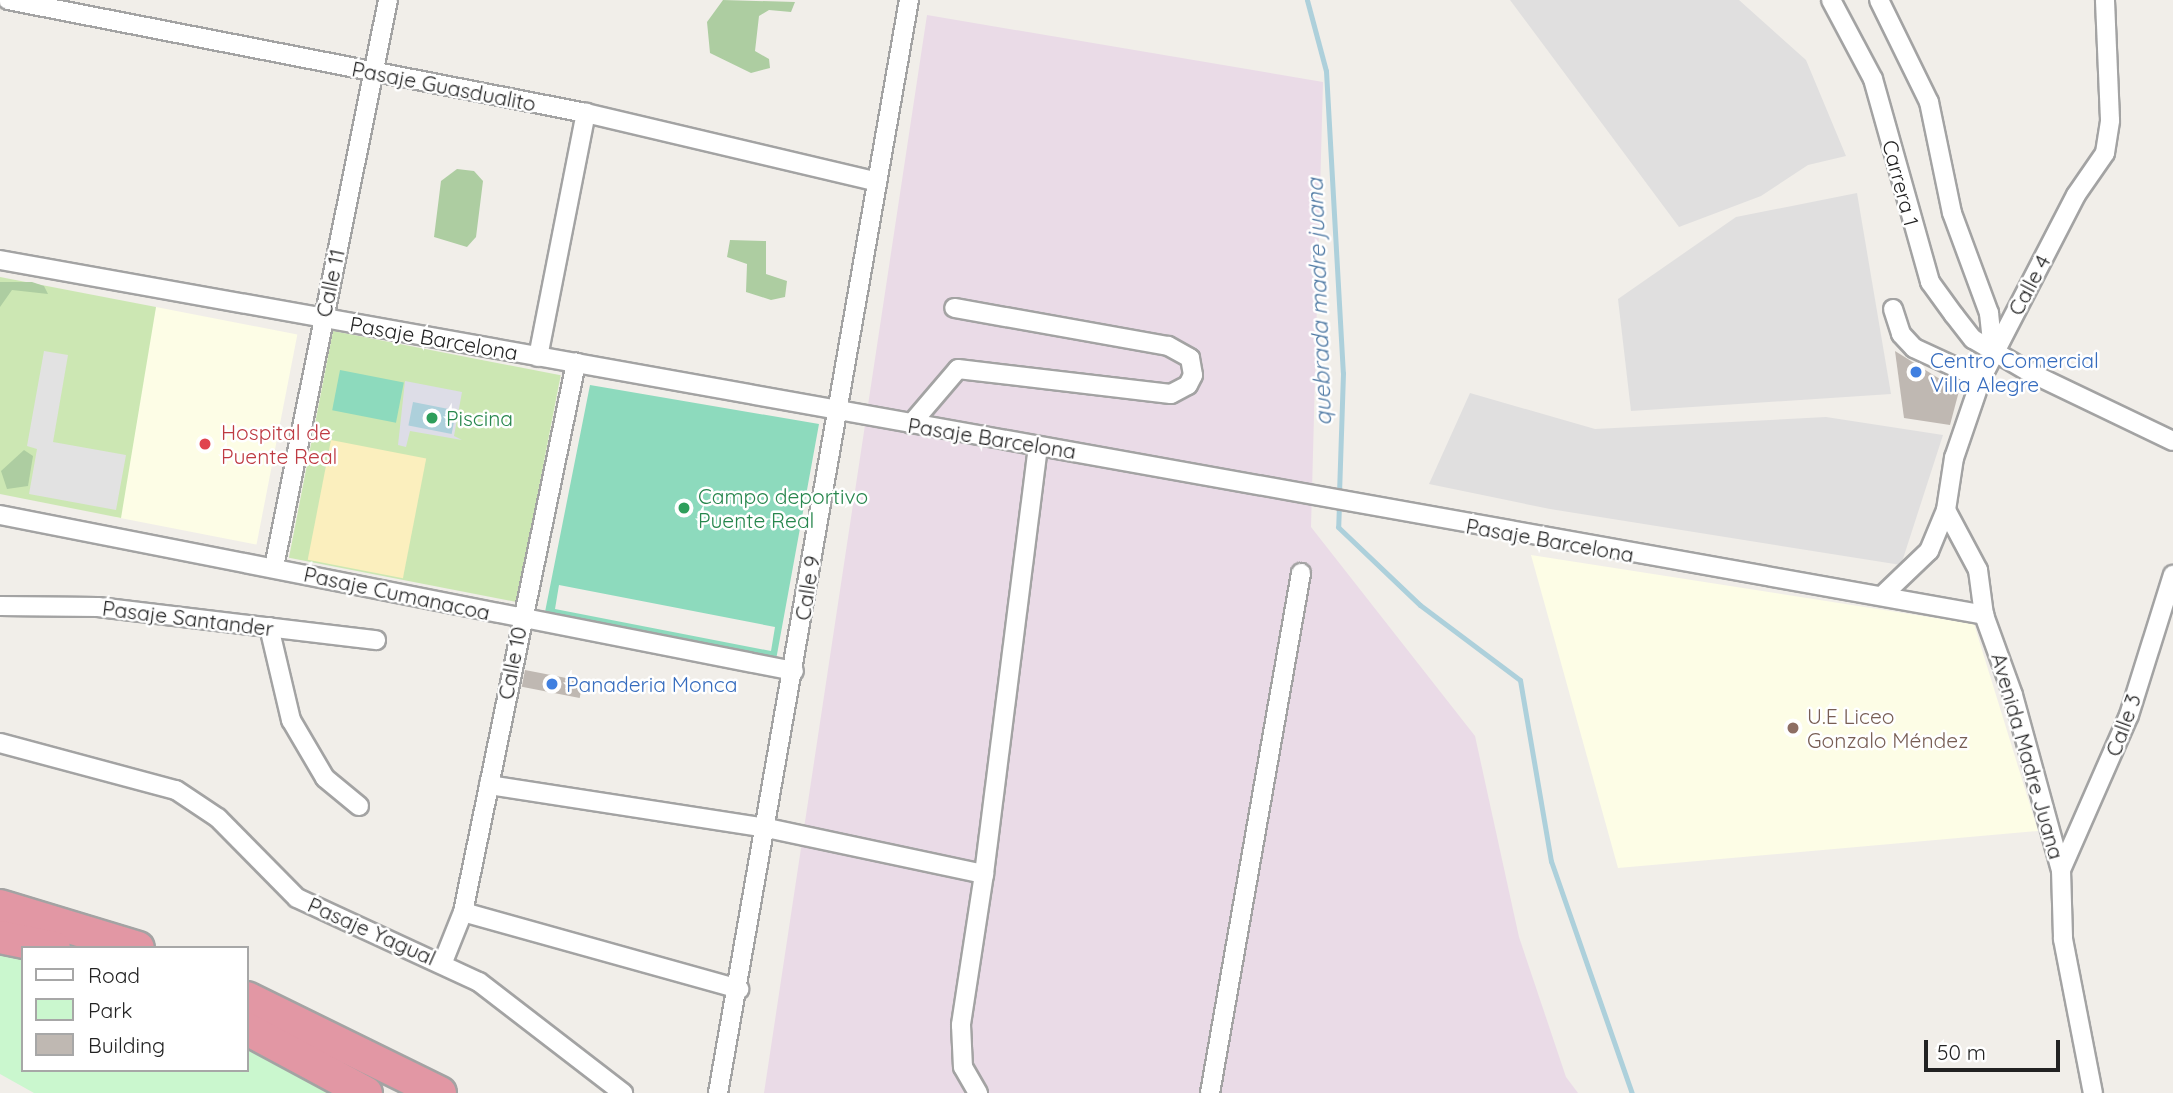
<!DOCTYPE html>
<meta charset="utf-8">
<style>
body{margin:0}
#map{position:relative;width:2173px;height:1093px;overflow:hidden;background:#f1eee9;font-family:Quicksand,sans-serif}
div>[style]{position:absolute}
.residential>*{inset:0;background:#e0dfdf}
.industrial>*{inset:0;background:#eadbe7}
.education>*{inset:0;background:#fdfde6;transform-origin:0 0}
.grass>*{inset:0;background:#cce7b3;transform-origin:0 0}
.forest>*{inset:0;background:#adcda1}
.sand>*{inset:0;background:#fbefbe;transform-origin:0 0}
.park>*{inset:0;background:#caf7ce}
.pitch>*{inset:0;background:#8ddabd;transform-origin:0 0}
.parking>*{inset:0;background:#e2e2e2}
.plaza>*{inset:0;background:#dddde7}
.water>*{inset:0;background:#add0db;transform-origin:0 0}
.stream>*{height:5px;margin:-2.5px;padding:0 2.5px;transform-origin:2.5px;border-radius:2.5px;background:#add0db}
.building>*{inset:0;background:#bfb8b2;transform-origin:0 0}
.roads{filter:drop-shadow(2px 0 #a3a3a3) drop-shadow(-2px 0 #a3a3a3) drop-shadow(0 2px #a3a3a3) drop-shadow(0 -2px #a3a3a3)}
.street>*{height:18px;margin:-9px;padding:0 9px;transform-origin:9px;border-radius:9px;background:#fff}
.highway>*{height:32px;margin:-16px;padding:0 16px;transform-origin:16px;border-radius:16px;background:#e297a4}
.dots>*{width:19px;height:19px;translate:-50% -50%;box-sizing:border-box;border:4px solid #fff;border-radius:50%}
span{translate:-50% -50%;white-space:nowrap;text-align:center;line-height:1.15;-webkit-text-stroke:5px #fff;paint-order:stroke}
.street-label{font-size:21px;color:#222}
.shop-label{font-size:21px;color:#366cbe}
.left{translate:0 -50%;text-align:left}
.leisure-label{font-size:21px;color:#27864d}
.health-label{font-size:21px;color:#be3a42}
.education-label{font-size:21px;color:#785e54}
.water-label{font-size:23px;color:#507aa4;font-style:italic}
.legend{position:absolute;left:21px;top:946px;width:228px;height:126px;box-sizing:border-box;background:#fff;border:2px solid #a7a7a7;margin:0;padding:9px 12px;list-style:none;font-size:21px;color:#222}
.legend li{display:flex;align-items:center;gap:14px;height:35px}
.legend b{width:35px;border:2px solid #a7a7a7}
.scale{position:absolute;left:1924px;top:1040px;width:136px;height:32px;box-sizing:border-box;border:4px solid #222;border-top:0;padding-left:9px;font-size:21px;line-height:24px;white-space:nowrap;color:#222;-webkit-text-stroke:5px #fff;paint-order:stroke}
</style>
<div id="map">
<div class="residential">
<div style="clip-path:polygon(1510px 0,1739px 0,1806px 60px,1846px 156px,1808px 165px,1761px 196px,1679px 227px)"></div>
<div style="clip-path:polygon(1857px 193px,1891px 394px,1631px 411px,1618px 299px,1736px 217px)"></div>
<div style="clip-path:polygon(1470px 393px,1595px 429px,1826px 417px,1943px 435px,1901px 565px,1550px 509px,1429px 484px)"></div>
</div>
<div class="industrial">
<div style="clip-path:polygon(927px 15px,1323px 82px,1311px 527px,1475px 736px,1519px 937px,1566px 1077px,1578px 1093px,764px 1093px)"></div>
</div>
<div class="education">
<div style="left:156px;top:307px;width:144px;height:214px;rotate:11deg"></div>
<div style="clip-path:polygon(1531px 555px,1974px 624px,2038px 831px,1618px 868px)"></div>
</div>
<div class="grass">
<div style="clip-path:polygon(0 277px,156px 307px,121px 518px,0 494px)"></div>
<div style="left:333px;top:331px;width:232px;height:231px;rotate:11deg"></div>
</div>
<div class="forest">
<div style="clip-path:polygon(723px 0,795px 2px,791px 12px,769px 10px,759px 16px,755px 51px,769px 59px,770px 68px,751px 73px,710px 53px,707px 22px)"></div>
<div style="clip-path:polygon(457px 169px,474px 171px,483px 181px,476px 237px,467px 247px,434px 237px,441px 181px)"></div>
<div style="clip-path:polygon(730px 240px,766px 241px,766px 274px,787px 281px,785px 297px,771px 300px,746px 292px,747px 264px,727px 257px)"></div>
<div style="clip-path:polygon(0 282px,32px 282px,44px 286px,48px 294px,12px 290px,0 307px)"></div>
<div style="clip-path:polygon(24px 450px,33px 456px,28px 486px,7px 489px,1px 471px)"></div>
</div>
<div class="sand">
<div style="left:331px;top:440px;width:97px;height:122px;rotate:11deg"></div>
</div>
<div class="park">
<div style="clip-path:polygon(0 937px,23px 948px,23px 1070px,247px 1070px,247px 1029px,366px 1093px,34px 1093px,0 1074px)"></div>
</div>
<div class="pitch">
<div style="left:340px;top:370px;width:65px;height:41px;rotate:11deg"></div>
<div style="clip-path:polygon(evenodd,590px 385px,819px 424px,776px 660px,545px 612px,590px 385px,559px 585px,775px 627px,771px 651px,555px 609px,559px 585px)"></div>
</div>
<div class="parking">
<div style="clip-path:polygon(44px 351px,68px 355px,53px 442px,126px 455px,116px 510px,29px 494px,37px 449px,27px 446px)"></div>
</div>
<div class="plaza">
<div style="clip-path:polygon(405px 381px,462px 392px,454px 436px,462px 440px,410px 431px,406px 447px,398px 445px)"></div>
</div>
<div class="water">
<div style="left:413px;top:402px;width:44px;height:24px;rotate:11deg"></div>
</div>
<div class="stream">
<div style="left:1307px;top:0;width:73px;rotate:75deg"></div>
<div style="left:1326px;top:71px;width:302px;rotate:86.8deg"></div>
<div style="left:1343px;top:373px;width:122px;rotate:91.9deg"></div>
<div style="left:1339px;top:504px;width:23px;rotate:92deg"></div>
<div style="left:1338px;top:527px;width:113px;rotate:43.6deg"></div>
<div style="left:1420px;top:605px;width:125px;rotate:36.9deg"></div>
<div style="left:1520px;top:680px;width:184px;rotate:80.3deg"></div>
<div style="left:1551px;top:861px;width:246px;rotate:70.8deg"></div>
</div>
<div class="building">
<div style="clip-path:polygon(1895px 351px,1959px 391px,1950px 425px,1904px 418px)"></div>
<div style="left:525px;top:670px;width:59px;height:17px;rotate:11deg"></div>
</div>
<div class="roads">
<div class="street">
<div style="left:8px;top:0;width:589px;rotate:11.06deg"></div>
<div style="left:586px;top:113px;width:299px;rotate:13.3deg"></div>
<div style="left:1831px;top:0;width:89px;rotate:62deg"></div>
<div style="left:1873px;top:79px;width:211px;rotate:74.3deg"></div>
<div style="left:1930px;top:282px;width:41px;rotate:54deg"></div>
<div style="left:1954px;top:315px;width:31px;rotate:52deg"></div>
<div style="left:1973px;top:339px;width:67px;rotate:30.4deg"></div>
<div style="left:2031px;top:373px;width:157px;rotate:25.6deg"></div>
<div style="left:1879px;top:0;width:114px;rotate:63.9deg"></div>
<div style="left:1929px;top:102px;width:113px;rotate:78.3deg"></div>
<div style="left:1952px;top:213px;width:107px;rotate:69.7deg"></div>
<div style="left:1989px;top:313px;width:37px;rotate:84deg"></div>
<div style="left:0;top:260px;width:2016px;rotate:10.14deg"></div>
<div style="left:1893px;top:309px;width:26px;rotate:72deg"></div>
<div style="left:1901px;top:334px;width:19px;rotate:47deg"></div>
<div style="left:1914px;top:348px;width:74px;rotate:24.8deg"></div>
<div style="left:538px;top:357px;width:249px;rotate:-78.9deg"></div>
<div style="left:911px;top:424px;width:72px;rotate:-49.5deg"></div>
<div style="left:958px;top:369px;width:214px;rotate:6.7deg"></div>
<div style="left:1171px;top:394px;width:19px;rotate:-28deg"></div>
<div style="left:1188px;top:385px;width:11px;rotate:-63deg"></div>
<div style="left:1193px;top:375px;width:17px;rotate:-100deg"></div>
<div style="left:1190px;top:358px;width:25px;rotate:-151deg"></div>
<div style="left:1168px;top:346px;width:217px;rotate:-169.9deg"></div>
<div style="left:1946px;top:510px;width:68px;rotate:61.9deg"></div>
<div style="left:1978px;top:570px;width:45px;rotate:82.4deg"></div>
<div style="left:1984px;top:615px;width:85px;rotate:70.1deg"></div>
<div style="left:2013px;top:695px;width:181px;rotate:74.7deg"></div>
<div style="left:2061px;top:870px;width:69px;rotate:88.3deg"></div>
<div style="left:2063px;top:939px;width:157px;rotate:79deg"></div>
<div style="left:0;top:515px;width:809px;rotate:11.12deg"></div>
<div style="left:274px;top:567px;width:578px;rotate:-78.63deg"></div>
<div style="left:1885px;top:593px;width:61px;rotate:-43.7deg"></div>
<div style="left:1929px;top:551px;width:44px;rotate:-67.5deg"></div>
<div style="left:1946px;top:510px;width:53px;rotate:-81.3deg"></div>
<div style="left:1954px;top:458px;width:83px;rotate:-71.1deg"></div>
<div style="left:1981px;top:379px;width:207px;rotate:-62.7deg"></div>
<div style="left:2076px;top:195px;width:51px;rotate:-55.4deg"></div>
<div style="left:2105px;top:153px;width:33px;rotate:-81deg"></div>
<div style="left:2110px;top:120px;width:120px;rotate:-92.4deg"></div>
<div style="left:0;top:606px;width:98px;rotate:0.6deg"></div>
<div style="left:98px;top:607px;width:280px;rotate:6.8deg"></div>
<div style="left:269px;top:627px;width:96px;rotate:76.7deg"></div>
<div style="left:291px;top:720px;width:67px;rotate:59.6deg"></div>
<div style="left:325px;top:778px;width:44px;rotate:39.5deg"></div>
<div style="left:0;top:743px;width:182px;rotate:15deg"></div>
<div style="left:176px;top:790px;width:50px;rotate:33.7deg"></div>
<div style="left:218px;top:818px;width:112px;rotate:45.4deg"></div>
<div style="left:297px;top:898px;width:200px;rotate:24.8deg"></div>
<div style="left:479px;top:982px;width:182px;rotate:37.6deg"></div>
<div style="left:489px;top:785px;width:281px;rotate:8.8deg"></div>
<div style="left:767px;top:828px;width:222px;rotate:12deg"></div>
<div style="left:984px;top:874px;width:153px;rotate:98.7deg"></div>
<div style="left:961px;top:1025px;width:42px;rotate:87.3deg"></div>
<div style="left:963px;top:1067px;width:30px;rotate:60deg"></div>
<div style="left:2061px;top:870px;width:169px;rotate:-66.3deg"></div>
<div style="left:2129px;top:715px;width:147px;rotate:-72.6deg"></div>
<div style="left:984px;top:874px;width:431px;rotate:-82.8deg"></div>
<div style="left:463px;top:912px;width:287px;rotate:15.6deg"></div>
<div style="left:443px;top:962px;width:54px;rotate:-68.2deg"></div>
<div style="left:463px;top:912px;width:561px;rotate:-78.37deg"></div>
<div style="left:718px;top:1093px;width:1110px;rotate:-80.09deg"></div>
<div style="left:1210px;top:1093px;width:528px;rotate:-80.07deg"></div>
</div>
<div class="highway">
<div style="left:0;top:906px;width:144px;rotate:16.9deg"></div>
<div style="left:0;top:937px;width:55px;rotate:11.5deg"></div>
<div style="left:247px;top:998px;width:215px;rotate:26.2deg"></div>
<div style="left:247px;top:1029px;width:135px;rotate:28.3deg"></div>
</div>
</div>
<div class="dots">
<div style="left:1916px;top:372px;background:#3f7fe0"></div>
<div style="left:432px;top:418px;background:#2e9e5b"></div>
<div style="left:205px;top:444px;background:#e0444e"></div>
<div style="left:684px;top:508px;background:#2e9e5b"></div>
<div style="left:552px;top:684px;background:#3f7fe0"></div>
<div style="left:1793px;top:728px;background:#8d6e63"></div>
</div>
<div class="street-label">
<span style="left:444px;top:86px;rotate:11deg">Pasaje Guasdualito</span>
<span style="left:1901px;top:183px;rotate:75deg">Carrera 1</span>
<span style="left:330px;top:283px;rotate:-78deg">Calle 11</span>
<span style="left:2029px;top:285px;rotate:-62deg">Calle 4</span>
<span style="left:434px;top:338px;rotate:10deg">Pasaje Barcelona</span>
<span style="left:992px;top:438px;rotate:9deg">Pasaje Barcelona</span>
<span style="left:1550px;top:540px;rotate:10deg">Pasaje Barcelona</span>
<span style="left:807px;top:588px;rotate:-81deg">Calle 9</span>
<span style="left:397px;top:593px;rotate:12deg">Pasaje Cumanacoa</span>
<span style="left:188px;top:618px;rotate:7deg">Pasaje Santander</span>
<span style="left:512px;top:663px;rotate:-79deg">Calle 10</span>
<span style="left:2123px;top:725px;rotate:-70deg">Calle 3</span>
<span style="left:2028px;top:756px;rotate:74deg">Avenida Madre Juana</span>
<span style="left:372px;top:931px;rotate:24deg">Pasaje Yagual</span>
</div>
<div class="shop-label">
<span class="left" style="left:1930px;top:372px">Centro Comercial<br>Villa Alegre</span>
<span class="left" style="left:566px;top:684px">Panaderia Monca</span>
</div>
<div class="leisure-label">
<span class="left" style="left:446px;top:418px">Piscina</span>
<span class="left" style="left:698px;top:508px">Campo deportivo<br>Puente Real</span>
</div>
<div class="health-label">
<span class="left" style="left:221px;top:444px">Hospital de<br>Puente Real</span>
</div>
<div class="education-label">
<span class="left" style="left:1807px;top:728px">U.E Liceo<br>Gonzalo Méndez</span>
</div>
<div class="water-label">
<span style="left:1319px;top:302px;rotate:-92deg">quebrada madre juana</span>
</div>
<ul class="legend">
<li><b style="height:9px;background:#fff"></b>Road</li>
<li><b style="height:19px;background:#caf7ce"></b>Park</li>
<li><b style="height:19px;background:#bfb8b2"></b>Building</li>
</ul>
<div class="scale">50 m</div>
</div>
